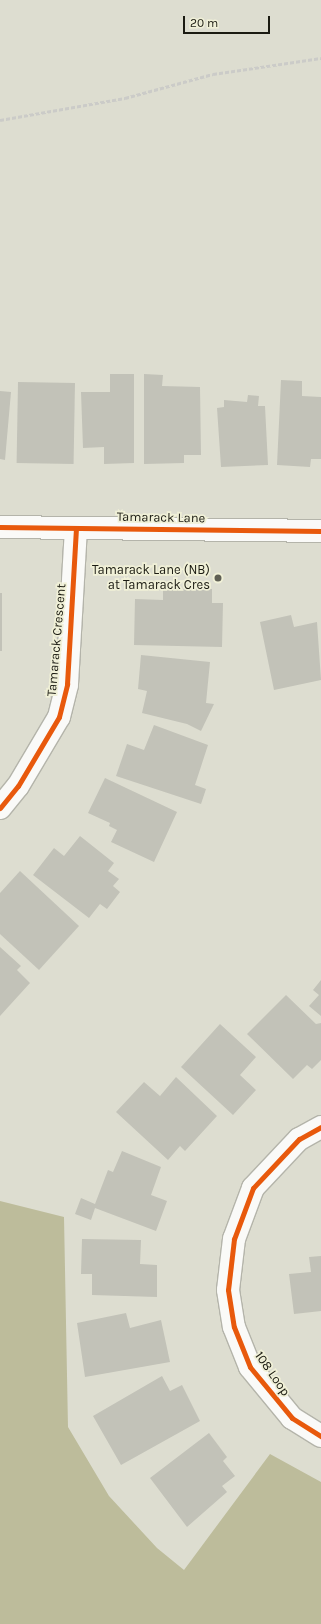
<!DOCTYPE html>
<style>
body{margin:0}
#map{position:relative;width:321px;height:1624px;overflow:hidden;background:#ddddd0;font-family:Karla,sans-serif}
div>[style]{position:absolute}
.forest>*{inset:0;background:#bdbc9b}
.building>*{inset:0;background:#c2c2b8;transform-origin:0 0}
.path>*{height:2.5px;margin-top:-1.25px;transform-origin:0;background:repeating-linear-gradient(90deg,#cbcbc8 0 4px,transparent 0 6px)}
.roads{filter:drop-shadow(1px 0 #b4b4aa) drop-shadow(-1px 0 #b4b4aa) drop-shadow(0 1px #b4b4aa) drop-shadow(0 -1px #b4b4aa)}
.street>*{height:22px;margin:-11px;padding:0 11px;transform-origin:11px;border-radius:11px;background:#fafaf8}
.secondary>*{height:22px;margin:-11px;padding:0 11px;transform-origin:11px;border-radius:11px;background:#fafaf8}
.cycleway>*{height:5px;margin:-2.5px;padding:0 2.5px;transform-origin:2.5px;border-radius:2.5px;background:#e8590c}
.dots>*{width:11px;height:11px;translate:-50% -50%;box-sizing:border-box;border:2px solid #f0f0d7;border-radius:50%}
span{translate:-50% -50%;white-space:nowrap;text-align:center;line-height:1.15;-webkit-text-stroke:3.5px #f0f0d7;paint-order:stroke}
.street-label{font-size:13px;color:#1b1b12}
.poi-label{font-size:13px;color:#1b1b12}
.right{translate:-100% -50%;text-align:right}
.scale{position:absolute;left:183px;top:16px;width:87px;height:18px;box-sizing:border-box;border:2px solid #1b1b12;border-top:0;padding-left:5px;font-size:12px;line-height:14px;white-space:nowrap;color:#1b1b12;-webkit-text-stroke:3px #f0f0d7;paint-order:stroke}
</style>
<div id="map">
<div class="forest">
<div style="clip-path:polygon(0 1201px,64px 1217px,68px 1427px,109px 1496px,157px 1548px,184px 1570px,270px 1454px,321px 1482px,321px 1624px,0 1624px)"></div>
</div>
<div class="building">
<div style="clip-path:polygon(110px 374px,134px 374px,134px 463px,104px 464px,104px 447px,83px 448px,81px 392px,110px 392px)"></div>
<div style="clip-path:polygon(144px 374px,163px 375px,162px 386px,200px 387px,201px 455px,184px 455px,184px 463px,144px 464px)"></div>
<div style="clip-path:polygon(281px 380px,302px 381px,302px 396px,321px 397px,321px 459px,311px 459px,310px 467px,277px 465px)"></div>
<div style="left:18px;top:382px;width:57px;height:81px;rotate:1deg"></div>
<div style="clip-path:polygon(0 391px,11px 392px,5px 460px,0 459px)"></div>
<div style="clip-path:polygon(248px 395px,259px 396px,258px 406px,265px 406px,268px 465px,221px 467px,217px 408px,224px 407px,224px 400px,247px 402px)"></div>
<div style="clip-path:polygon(212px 589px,212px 603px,223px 603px,222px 647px,134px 645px,135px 599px,163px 600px,163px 590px)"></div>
<div style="left:0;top:593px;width:2px;height:58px"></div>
<div style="clip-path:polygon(291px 615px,294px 627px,317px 622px,321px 680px,274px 690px,260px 622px)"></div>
<div style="clip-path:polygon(141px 655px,210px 662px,206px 703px,214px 704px,201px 731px,187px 724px,142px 713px,147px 691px,138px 689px)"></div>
<div style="clip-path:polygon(154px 725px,208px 745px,195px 785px,206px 789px,201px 804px,116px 776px,127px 744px,144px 750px)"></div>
<div style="clip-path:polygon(105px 778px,177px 812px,154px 862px,111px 842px,117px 830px,109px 826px,110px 823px,88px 813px)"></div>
<div style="clip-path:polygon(80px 836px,114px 863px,108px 871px,119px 879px,113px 886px,120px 892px,107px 909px,100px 904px,89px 918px,33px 875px,54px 848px,64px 856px)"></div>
<div style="clip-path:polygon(20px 871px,79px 926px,39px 970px,0 934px,0 893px)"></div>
<div style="clip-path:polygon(0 947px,21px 966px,17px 970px,30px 983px,0 1016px)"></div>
<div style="clip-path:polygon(321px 980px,321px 1016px,309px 1006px,319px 995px,313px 990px)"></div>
<div style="clip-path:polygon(286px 995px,316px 1024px,321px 1023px,321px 1060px,312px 1069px,307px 1065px,293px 1079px,247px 1034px)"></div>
<div style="clip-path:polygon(220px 1024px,256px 1057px,240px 1075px,256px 1090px,233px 1115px,181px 1067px)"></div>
<div style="clip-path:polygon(176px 1077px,217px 1116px,185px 1151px,180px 1146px,168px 1160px,116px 1112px,144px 1082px,160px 1096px)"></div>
<div style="clip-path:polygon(122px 1151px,161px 1167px,151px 1195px,167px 1201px,156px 1231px,95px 1208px,91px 1220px,75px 1214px,81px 1198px,95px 1204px,108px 1170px,113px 1172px)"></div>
<div style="clip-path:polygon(82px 1239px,141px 1240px,140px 1264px,157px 1265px,157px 1297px,92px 1295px,92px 1274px,81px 1274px)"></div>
<div style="clip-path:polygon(321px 1256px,321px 1311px,294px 1314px,289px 1274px,311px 1272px,309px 1257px)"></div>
<div style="clip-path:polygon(126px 1313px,130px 1328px,161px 1320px,170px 1362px,85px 1377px,77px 1323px)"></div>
<div style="clip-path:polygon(162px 1376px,170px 1391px,182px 1385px,200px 1421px,121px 1465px,93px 1416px)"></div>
<div style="clip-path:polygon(209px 1433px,227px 1457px,223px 1461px,235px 1476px,222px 1486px,227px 1492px,187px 1527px,150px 1478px)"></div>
</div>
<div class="path">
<div style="left:0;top:120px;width:127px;rotate:-10deg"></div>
<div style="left:125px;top:98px;width:91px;rotate:-15.3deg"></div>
<div style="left:213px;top:74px;width:109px;rotate:-8.4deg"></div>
</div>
<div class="roads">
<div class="street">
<div style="left:0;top:808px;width:28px;rotate:-51deg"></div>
<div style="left:18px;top:786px;width:80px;rotate:-59.3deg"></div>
<div style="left:59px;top:717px;width:34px;rotate:-76deg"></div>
<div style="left:67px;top:684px;width:156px;rotate:-86.7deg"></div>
<div style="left:321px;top:1127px;width:25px;rotate:151deg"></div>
<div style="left:299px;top:1139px;width:67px;rotate:133.2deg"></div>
<div style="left:253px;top:1188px;width:54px;rotate:110.4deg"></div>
<div style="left:234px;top:1239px;width:51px;rotate:96.7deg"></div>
<div style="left:228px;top:1290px;width:37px;rotate:81deg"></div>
<div style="left:234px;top:1327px;width:43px;rotate:68.2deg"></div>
<div style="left:250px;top:1367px;width:66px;rotate:50.5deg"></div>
<div style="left:292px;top:1418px;width:34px;rotate:32deg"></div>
</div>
<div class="secondary">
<div style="left:0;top:527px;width:321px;rotate:0.7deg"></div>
</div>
</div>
<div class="cycleway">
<div style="left:0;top:527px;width:321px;rotate:0.7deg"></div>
<div style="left:0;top:808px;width:28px;rotate:-51deg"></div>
<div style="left:18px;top:786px;width:80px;rotate:-59.3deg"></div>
<div style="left:59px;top:717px;width:34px;rotate:-76deg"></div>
<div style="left:67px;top:684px;width:156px;rotate:-86.7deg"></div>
<div style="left:321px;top:1127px;width:25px;rotate:151deg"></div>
<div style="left:299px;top:1139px;width:67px;rotate:133.2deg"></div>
<div style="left:253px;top:1188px;width:54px;rotate:110.4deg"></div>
<div style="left:234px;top:1239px;width:51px;rotate:96.7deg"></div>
<div style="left:228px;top:1290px;width:37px;rotate:81deg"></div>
<div style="left:234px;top:1327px;width:43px;rotate:68.2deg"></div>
<div style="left:250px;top:1367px;width:66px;rotate:50.5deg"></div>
<div style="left:292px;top:1418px;width:34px;rotate:32deg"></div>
</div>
<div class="dots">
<div style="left:218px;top:578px;background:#5f5f54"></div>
</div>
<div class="street-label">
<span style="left:161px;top:518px;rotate:1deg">Tamarack Lane</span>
<span style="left:57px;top:640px;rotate:-85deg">Tamarack Crescent</span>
<span style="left:272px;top:1374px;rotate:55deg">108 Loop</span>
</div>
<div class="poi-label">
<span class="right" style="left:210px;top:578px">Tamarack Lane (NB)<br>at Tamarack Cres</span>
</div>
<div class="scale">20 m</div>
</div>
